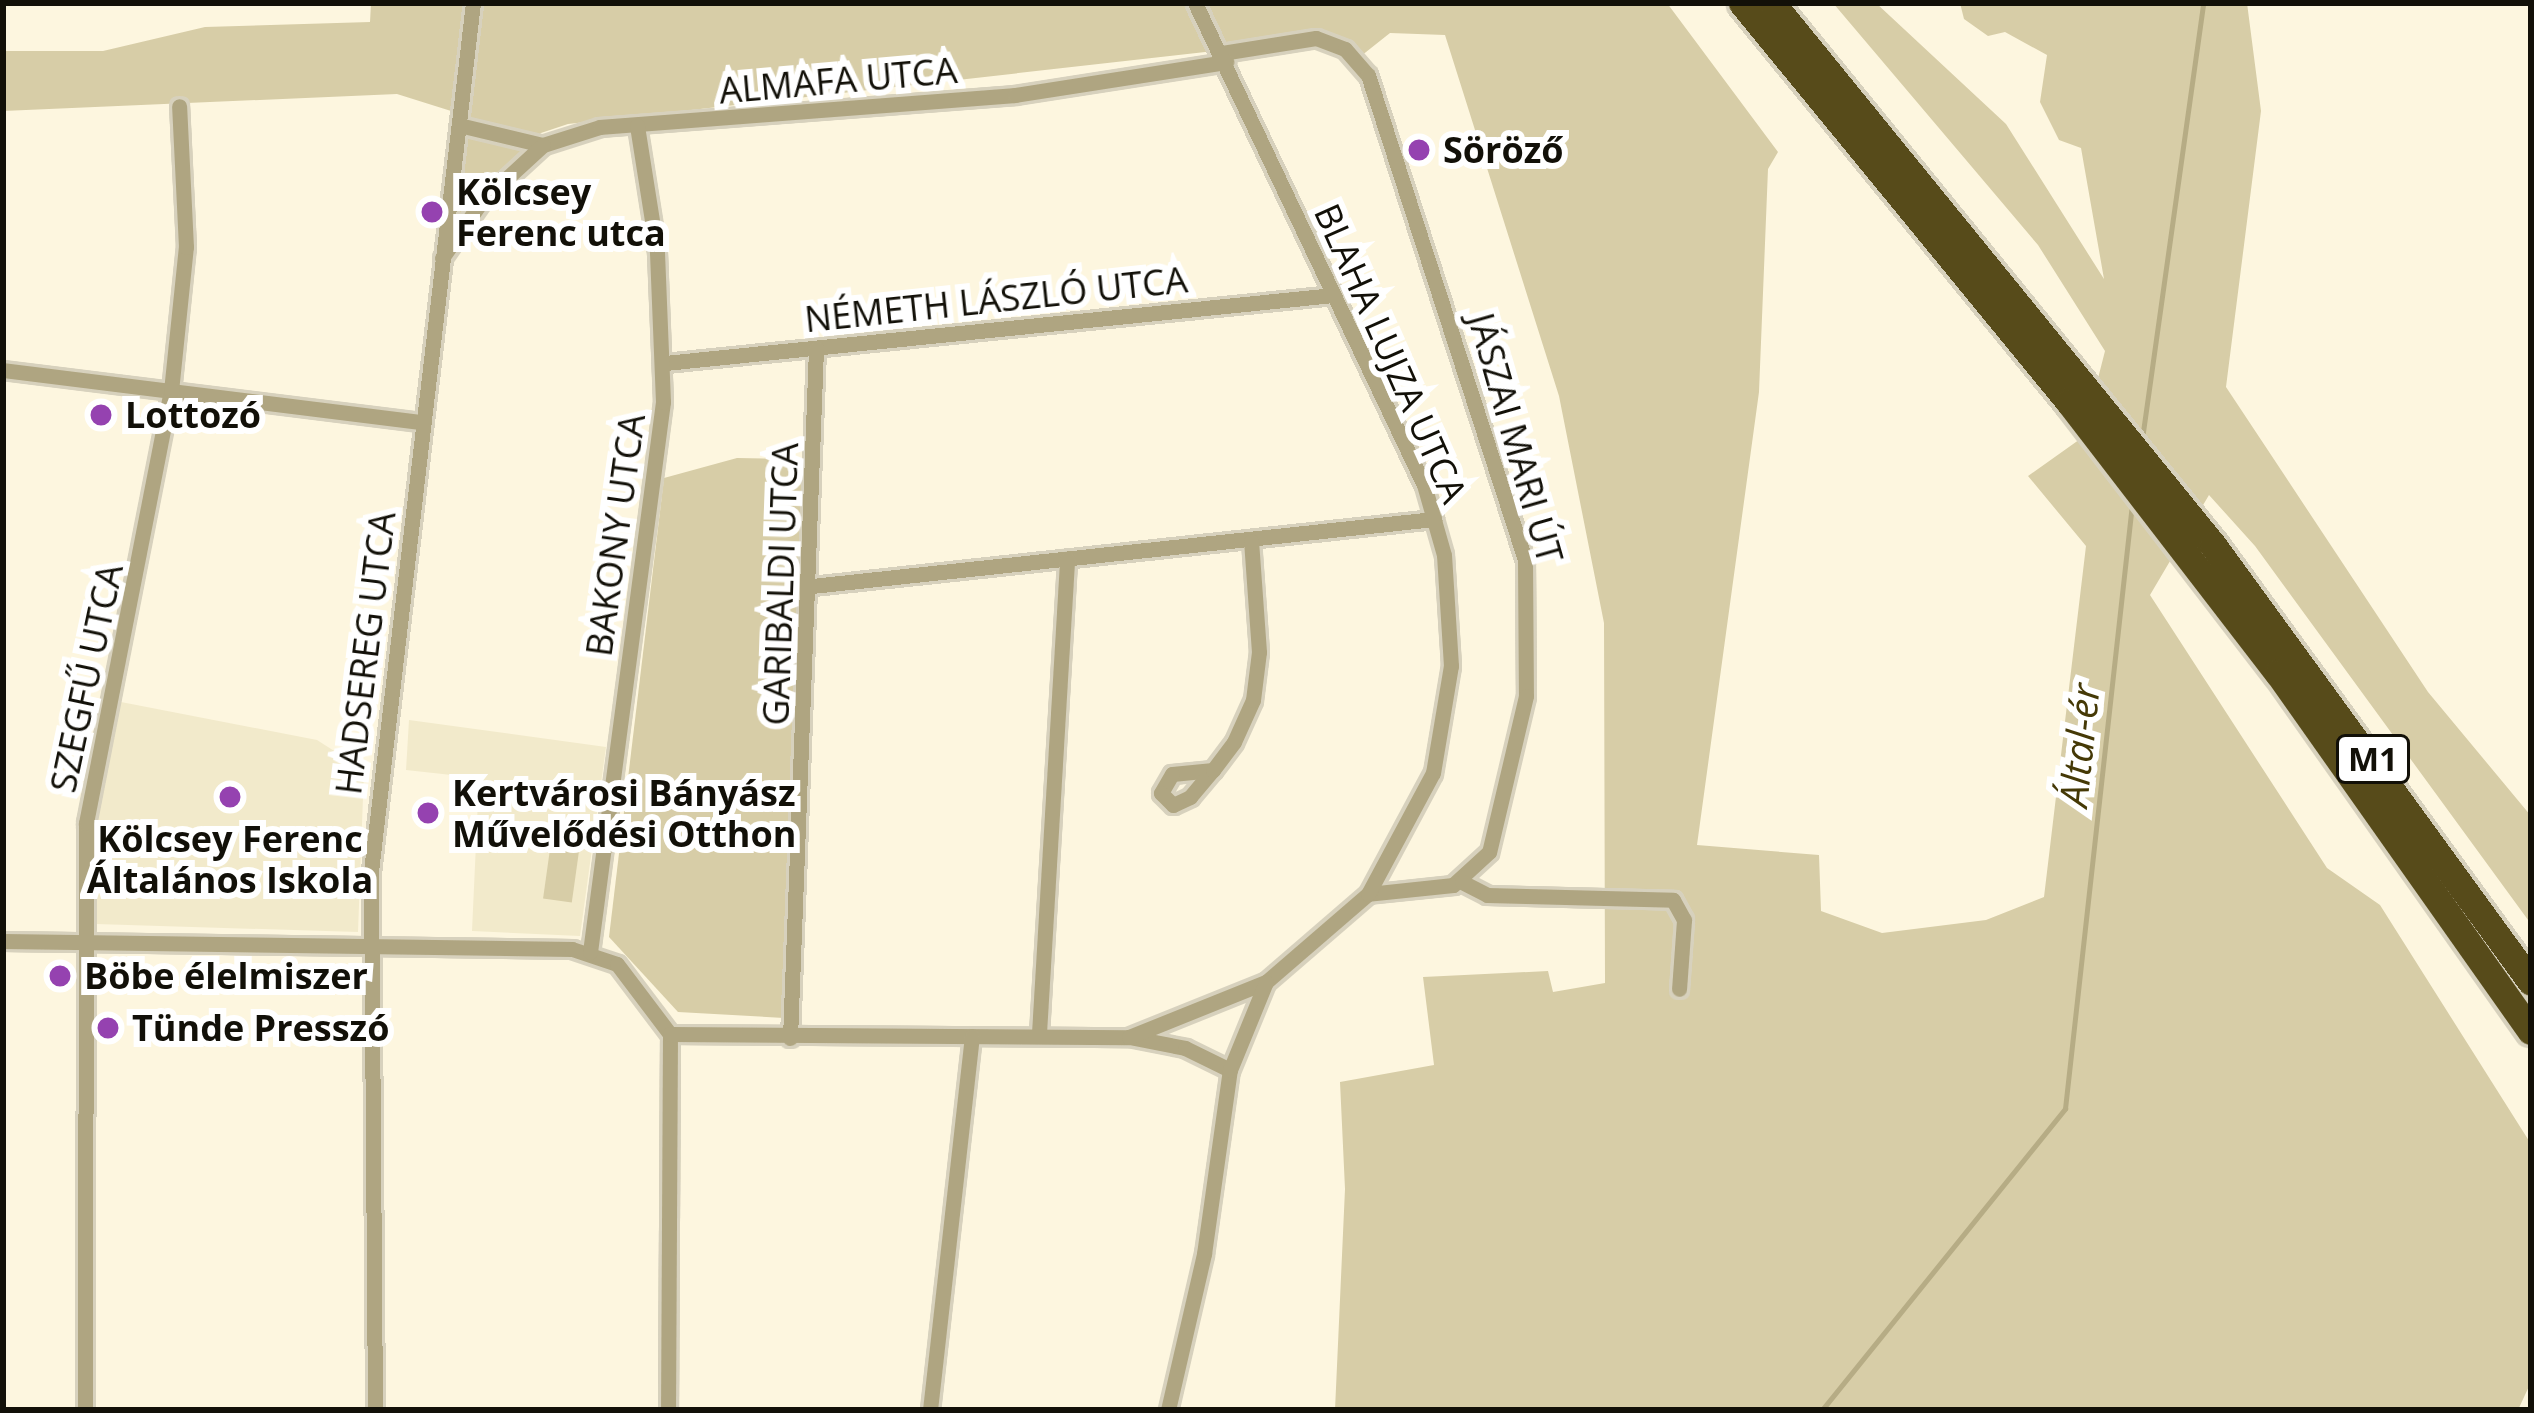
<!DOCTYPE html>
<meta charset="utf-8">
<style>
body{margin:0}
#map{position:relative;width:2534px;height:1413px;overflow:hidden;background:#fdf6df;font-family:"Open Sans",sans-serif}
div>[style]{position:absolute}
.built>*{inset:0;background:#f2eacb}
.green>*{inset:0;background:#d7cda7;transform-origin:0 0}
.stream>*{height:4.5px;margin:-2.25px;padding:0 2.25px;transform-origin:2.25px;border-radius:2.25px;background:#b6ac85}
.roads{filter:drop-shadow(3px 0 #d7d1bd) drop-shadow(-3px 0 #d7d1bd) drop-shadow(0 3px #d7d1bd) drop-shadow(0 -3px #d7d1bd)}
.street>*{height:15px;margin:-7.5px;padding:0 7.5px;transform-origin:7.5px;border-radius:7.5px;background:#afa581}
.highway>*{height:27px;margin:-13.5px;padding:0 13.5px;transform-origin:13.5px;border-radius:13.5px;background:#574b1a}
.dots>*{width:33px;height:33px;translate:-50% -50%;box-sizing:border-box;border:6px solid #fff;border-radius:50%}
span{translate:-50% -50%;white-space:nowrap;text-align:center;line-height:1.15;-webkit-text-stroke:12px #fff;paint-order:stroke}
.shield-label span{padding:3px 9px;background:#fff;border:3px solid;border-radius:9px;-webkit-text-stroke-width:0}
.shield-label{font-size:33px;color:#121008;font-weight:700}
.street-label{font-size:36px;color:#121008}
.poi-label{font-size:36px;color:#121008;font-weight:700}
.left{translate:0 -50%;text-align:left}
.water-label{font-size:39px;color:#453906;font-style:italic}
.frame{position:absolute;inset:0;border:6px solid #121008;pointer-events:none}
</style>
<div id="map">
<div class="built">
<div style="clip-path:polygon(121px 702px,317px 740px,364px 770px,358px 932px,96px 924px,94px 823px)"></div>
<div style="clip-path:polygon(409px 720px,606px 747px,580px 936px,472px 931px,479px 778px,406px 770px)"></div>
</div>
<div class="green">
<div style="clip-path:polygon(371px 3px,1667px 3px,1778px 152px,1768px 169px,1759px 392px,1697px 845px,1819px 855px,1821px 911px,1882px 933px,1986px 920px,2044px 897px,2086px 546px,2028px 476px,2083px 437px,2105px 351px,2038px 245px,1833px 3px,1876px 3px,2006px 124px,2104px 279px,2081px 148px,2059px 140px,2040px 102px,2047px 55px,2005px 32px,1988px 36px,1964px 19px,1960px 3px,2247px 3px,2261px 111px,2226px 387px,2428px 692px,2531px 816px,2531px 924px,2255px 546px,2209px 495px,2150px 595px,2327px 868px,2380px 905px,2531px 1144px,2531px 1382px,2518px 1410px,1335px 1410px,1345px 1189px,1340px 1082px,1434px 1065px,1423px 977px,1548px 971px,1553px 992px,1605px 983px,1604px 623px,1559px 396px,1445px 35px,1390px 33px,1361px 56px,1329px 38px,568px 124px,541px 133px,457px 221px,467px 116px,397px 94px,3px 111px,3px 51px,103px 51px,205px 27px,370px 22px)"></div>
<div style="clip-path:polygon(737px 458px,802px 459px,784px 1018px,678px 1012px,609px 937px,664px 478px)"></div>
<div style="left:551px;top:842px;width:29px;height:57px;rotate:8deg"></div>
</div>
<div class="stream">
<div style="left:2142px;top:439px;width:440px;rotate:-82deg"></div>
<div style="left:1822px;top:1410px;width:387px;rotate:-51.1deg"></div>
<div style="left:2065px;top:1109px;width:609px;rotate:-83.68deg"></div>
</div>
<div class="roads">
<div class="street">
<div style="left:1222px;top:53px;width:95px;rotate:-9.1deg"></div>
<div style="left:1316px;top:38px;width:31px;rotate:21deg"></div>
<div style="left:1345px;top:49px;width:35px;rotate:49deg"></div>
<div style="left:1368px;top:75px;width:510px;rotate:72.06deg"></div>
<div style="left:1525px;top:560px;width:136px;rotate:89.6deg"></div>
<div style="left:1526px;top:696px;width:160px;rotate:103.3deg"></div>
<div style="left:1489px;top:852px;width:49px;rotate:137.5deg"></div>
<div style="left:1453px;top:885px;width:85px;rotate:174deg"></div>
<div style="left:459px;top:125px;width:86px;rotate:13.4deg"></div>
<div style="left:543px;top:145px;width:60px;rotate:-17.5deg"></div>
<div style="left:600px;top:127px;width:416px;rotate:-4.4deg"></div>
<div style="left:1015px;top:95px;width:214px;rotate:-8.9deg"></div>
<div style="left:442px;top:258px;width:68px;rotate:-55.1deg"></div>
<div style="left:481px;top:202px;width:84px;rotate:-42.6deg"></div>
<div style="left:665px;top:363px;width:671px;rotate:-5.81deg"></div>
<div style="left:3px;top:370px;width:423px;rotate:7.1deg"></div>
<div style="left:812px;top:586px;width:626px;rotate:-6.15deg"></div>
<div style="left:1213px;top:770px;width:41px;rotate:174.4deg"></div>
<div style="left:1172px;top:774px;width:22px;rotate:120deg"></div>
<div style="left:1161px;top:793px;width:17px;rotate:45deg"></div>
<div style="left:1173px;top:805px;width:19px;rotate:-25deg"></div>
<div style="left:1190px;top:797px;width:35px;rotate:-50deg"></div>
<div style="left:1213px;top:770px;width:35px;rotate:-53deg"></div>
<div style="left:1234px;top:742px;width:46px;rotate:-65.7deg"></div>
<div style="left:1253px;top:700px;width:48px;rotate:-82.9deg"></div>
<div style="left:1259px;top:652px;width:111px;rotate:-94.1deg"></div>
<div style="left:1462px;top:882px;width:28px;rotate:27deg"></div>
<div style="left:1487px;top:895px;width:186px;rotate:1.5deg"></div>
<div style="left:1673px;top:900px;width:23px;rotate:61deg"></div>
<div style="left:1684px;top:920px;width:69px;rotate:94.1deg"></div>
<div style="left:3px;top:941px;width:569px;rotate:0.81deg"></div>
<div style="left:572px;top:949px;width:47px;rotate:18.4deg"></div>
<div style="left:617px;top:964px;width:88px;rotate:52.9deg"></div>
<div style="left:670px;top:1034px;width:376px;rotate:90.3deg"></div>
<div style="left:590px;top:952px;width:555px;rotate:-82.44deg"></div>
<div style="left:663px;top:402px;width:150px;rotate:-92.3deg"></div>
<div style="left:657px;top:252px;width:128px;rotate:-99deg"></div>
<div style="left:1039px;top:1033px;width:475px;rotate:-86.6deg"></div>
<div style="left:670px;top:1034px;width:459px;rotate:0.4deg"></div>
<div style="left:1129px;top:1037px;width:57px;rotate:11.1deg"></div>
<div style="left:1185px;top:1048px;width:50px;rotate:26.1deg"></div>
<div style="left:1129px;top:1037px;width:148px;rotate:-21.9deg"></div>
<div style="left:1266px;top:982px;width:135px;rotate:-40.8deg"></div>
<div style="left:1368px;top:894px;width:137px;rotate:-61.8deg"></div>
<div style="left:1433px;top:773px;width:109px;rotate:-80.5deg"></div>
<div style="left:1451px;top:666px;width:111px;rotate:-93.6deg"></div>
<div style="left:1444px;top:555px;width:73px;rotate:-105.9deg"></div>
<div style="left:1424px;top:485px;width:534px;rotate:-115.41deg"></div>
<div style="left:790px;top:1038px;width:690px;rotate:-87.84deg"></div>
<div style="left:85px;top:1410px;width:587px;rotate:-89.9deg"></div>
<div style="left:86px;top:823px;width:440px;rotate:-78.9deg"></div>
<div style="left:171px;top:391px;width:145px;rotate:-84.1deg"></div>
<div style="left:186px;top:247px;width:141px;rotate:-92.8deg"></div>
<div style="left:375px;top:1410px;width:539px;rotate:-90.43deg"></div>
<div style="left:371px;top:871px;width:874px;rotate:-83.3deg"></div>
<div style="left:930px;top:1410px;width:376px;rotate:-83.6deg"></div>
<div style="left:1168px;top:1410px;width:160px;rotate:-77deg"></div>
<div style="left:1204px;top:1254px;width:186px;rotate:-82deg"></div>
<div style="left:1230px;top:1070px;width:95px;rotate:-67.8deg"></div>
</div>
<div class="highway">
<div style="left:1742px;top:3px;width:516px;rotate:50.66deg"></div>
<div style="left:2069px;top:402px;width:342px;rotate:52.4deg"></div>
<div style="left:2278px;top:673px;width:438px;rotate:54.8deg"></div>
<div style="left:1772px;top:3px;width:699px;rotate:50.87deg"></div>
<div style="left:2213px;top:545px;width:540px;rotate:53.96deg"></div>
</div>
</div>
<div class="dots">
<div style="left:1419px;top:150px;background:#9542b0"></div>
<div style="left:432px;top:212px;background:#9542b0"></div>
<div style="left:101px;top:415px;background:#9542b0"></div>
<div style="left:230px;top:797px;background:#9542b0"></div>
<div style="left:428px;top:813px;background:#9542b0"></div>
<div style="left:60px;top:976px;background:#9542b0"></div>
<div style="left:108px;top:1028px;background:#9542b0"></div>
</div>
<div class="shield-label">
<span style="left:2373px;top:759px">M1</span>
</div>
<div class="street-label">
<span style="left:838px;top:80px;rotate:-5deg">ALMAFA UTCA</span>
<span style="left:996px;top:299px;rotate:-6deg">NÉMETH LÁSZLÓ UTCA</span>
<span style="left:1391px;top:353px;rotate:66deg">BLAHA LUJZA UTCA</span>
<span style="left:1516px;top:438px;rotate:74deg">JÁSZAI MARI ÚT</span>
<span style="left:615px;top:535px;rotate:-82deg">BAKONY UTCA</span>
<span style="left:780px;top:584px;rotate:-88deg">GARIBALDI UTCA</span>
<span style="left:365px;top:653px;rotate:-83deg">HADSEREG UTCA</span>
<span style="left:86px;top:678px;rotate:-78deg">SZEGFŰ UTCA</span>
</div>
<div class="poi-label">
<span class="left" style="left:1443px;top:150px">Söröző</span>
<span class="left" style="left:456px;top:212px">Kölcsey<br>Ferenc utca</span>
<span class="left" style="left:125px;top:415px">Lottozó</span>
<span class="left" style="left:452px;top:813px">Kertvárosi Bányász<br>Művelődési Otthon</span>
<span style="left:230px;top:859px">Kölcsey Ferenc<br>Általános Iskola</span>
<span class="left" style="left:84px;top:976px">Böbe élelmiszer</span>
<span class="left" style="left:132px;top:1028px">Tünde Presszó</span>
</div>
<div class="water-label">
<span style="left:2079px;top:745px;rotate:-84deg">Által-ér</span>
</div>
<div class="frame"></div>
</div>
